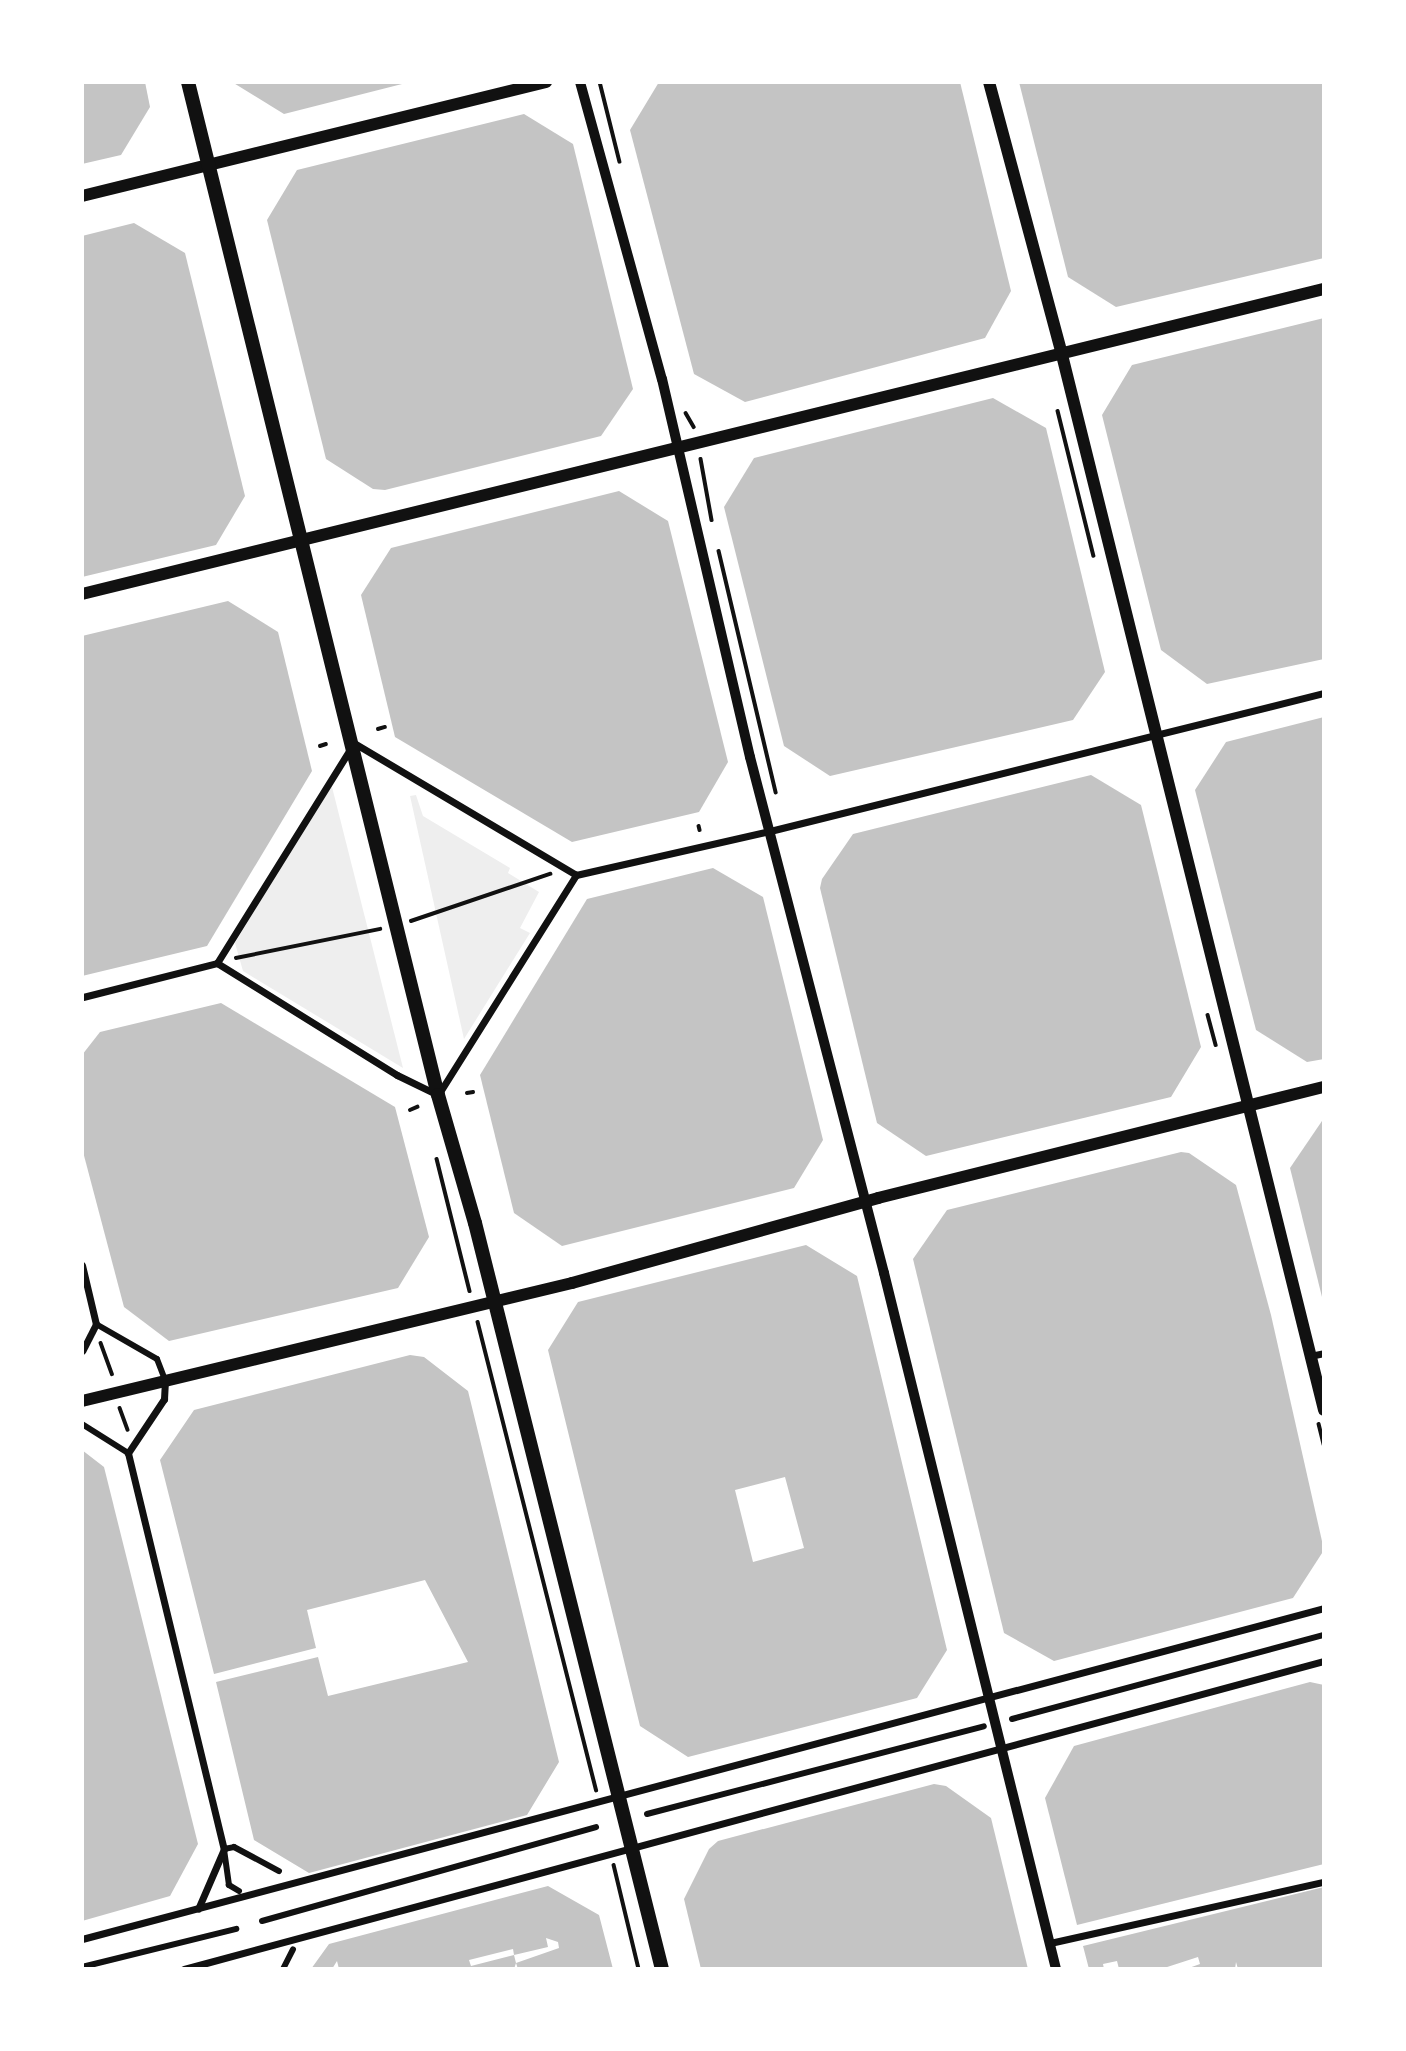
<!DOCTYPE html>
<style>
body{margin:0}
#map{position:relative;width:1406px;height:2051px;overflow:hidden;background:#fff;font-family:Lato,sans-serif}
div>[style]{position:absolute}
.green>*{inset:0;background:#eee}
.building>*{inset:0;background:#c4c4c4}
.path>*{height:3.5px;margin:-1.75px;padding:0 1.75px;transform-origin:1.75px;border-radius:1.75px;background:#111}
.pedestrian>*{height:6px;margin:-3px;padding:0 3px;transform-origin:3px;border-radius:3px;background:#111}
.minor>*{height:7px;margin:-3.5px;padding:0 3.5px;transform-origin:3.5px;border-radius:3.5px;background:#111}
.tertiary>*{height:10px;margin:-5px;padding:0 5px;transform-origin:5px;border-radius:5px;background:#111}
.secondary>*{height:12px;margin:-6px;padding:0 6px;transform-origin:6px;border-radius:6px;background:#111}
.primary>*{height:14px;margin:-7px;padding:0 7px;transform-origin:7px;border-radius:7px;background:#111}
span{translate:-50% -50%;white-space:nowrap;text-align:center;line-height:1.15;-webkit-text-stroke:5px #fff;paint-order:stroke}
.frame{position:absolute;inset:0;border:84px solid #fff;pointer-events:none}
</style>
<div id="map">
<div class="green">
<div style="clip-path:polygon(331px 783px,403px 1068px,243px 971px,235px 943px)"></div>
<div style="clip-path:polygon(416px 795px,423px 816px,510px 868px,508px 873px,539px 892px,520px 928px,530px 933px,464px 1039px,410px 796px)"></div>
</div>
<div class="building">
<div style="clip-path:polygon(82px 82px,145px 82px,150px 107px,121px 155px,82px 164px)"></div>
<div style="clip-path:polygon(232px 82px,406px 82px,406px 83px,284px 114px)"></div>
<div style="clip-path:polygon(659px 82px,960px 82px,1011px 291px,985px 338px,745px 402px,694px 374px,630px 130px)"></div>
<div style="clip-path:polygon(1019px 82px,1324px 82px,1324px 258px,1116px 307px,1068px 277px)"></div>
<div style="clip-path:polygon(524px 114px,573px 144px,633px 389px,601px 436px,385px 490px,373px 489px,326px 459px,267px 220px,297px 170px)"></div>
<div style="clip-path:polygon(134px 223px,185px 253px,245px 496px,216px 545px,82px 577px,82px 236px)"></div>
<div style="clip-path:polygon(1324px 318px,1324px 659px,1207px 684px,1161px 650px,1102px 415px,1132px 365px)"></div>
<div style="clip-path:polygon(993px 398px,1046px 428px,1105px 672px,1073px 720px,830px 776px,784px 746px,724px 507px,754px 458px)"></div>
<div style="clip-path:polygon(619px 491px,668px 521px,728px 762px,699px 812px,572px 842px,395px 737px,361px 595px,391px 548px)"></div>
<div style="clip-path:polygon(228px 601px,278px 632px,312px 771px,207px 946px,82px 976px,82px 636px)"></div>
<div style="clip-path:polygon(1324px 717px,1324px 1059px,1307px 1062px,1256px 1030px,1195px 790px,1226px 742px)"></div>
<div style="clip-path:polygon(1091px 775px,1141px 805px,1201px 1047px,1171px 1097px,926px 1156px,877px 1123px,820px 888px,822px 879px,853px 834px)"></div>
<div style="clip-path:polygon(713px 868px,763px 897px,823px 1140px,794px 1188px,562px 1246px,514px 1213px,480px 1075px,587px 899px)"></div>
<div style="clip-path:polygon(221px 1003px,395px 1107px,429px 1237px,398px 1288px,169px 1341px,124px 1307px,82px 1148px,82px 1055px,100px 1032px)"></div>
<div style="clip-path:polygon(1324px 1118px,1324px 1301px,1323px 1301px,1290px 1168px)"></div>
<div style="clip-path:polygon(1181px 1152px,1189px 1153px,1236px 1185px,1271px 1315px,1324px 1550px,1293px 1598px,1054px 1661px,1004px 1633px,913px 1259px,947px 1210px)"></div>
<div style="clip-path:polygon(evenodd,806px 1245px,857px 1276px,947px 1650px,917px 1698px,688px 1757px,640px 1726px,548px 1350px,578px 1302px,806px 1245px,785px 1477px,804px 1548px,753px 1562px,735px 1490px,785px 1477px)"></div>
<div style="clip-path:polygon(410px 1355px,424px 1357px,468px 1391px,559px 1762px,527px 1815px,309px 1873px,254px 1840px,216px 1682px,318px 1657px,328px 1696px,468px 1662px,425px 1580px,307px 1610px,316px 1648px,214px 1674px,160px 1460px,194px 1410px)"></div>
<div style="clip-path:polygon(82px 1450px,104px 1467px,198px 1844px,170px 1896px,82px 1921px)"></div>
<div style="clip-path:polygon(1310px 1682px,1324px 1685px,1324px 1864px,1077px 1925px,1045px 1798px,1074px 1746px)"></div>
<div style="clip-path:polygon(934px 1784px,946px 1786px,991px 1818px,1028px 1969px,701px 1969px,684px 1899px,709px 1849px,718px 1841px)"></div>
<div style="clip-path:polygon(evenodd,548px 1886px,599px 1915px,613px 1969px,518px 1969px,516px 1963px,514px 1969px,339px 1969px,337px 1961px,332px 1969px,311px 1969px,329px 1944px,548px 1886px,546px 1938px,558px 1942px,559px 1948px,516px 1963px,514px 1955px,471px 1966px,469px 1960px,513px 1949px,514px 1955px,548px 1947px,546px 1938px)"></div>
<div style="clip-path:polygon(1324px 1887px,1324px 1969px,1238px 1969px,1236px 1962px,1235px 1969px,1186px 1969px,1200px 1964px,1198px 1957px,1161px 1969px,1119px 1969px,1117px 1961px,1103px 1964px,1104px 1969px,1089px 1969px,1083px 1946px)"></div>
</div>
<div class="path">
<div style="left:600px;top:82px;width:82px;rotate:76deg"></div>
<div style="left:1058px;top:411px;width:149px;rotate:76.1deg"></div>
<div style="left:686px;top:413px;width:16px;rotate:60deg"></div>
<div style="left:701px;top:459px;width:62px;rotate:79.8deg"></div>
<div style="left:719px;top:551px;width:248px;rotate:76.7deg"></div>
<div style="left:378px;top:729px;width:7px;rotate:-16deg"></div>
<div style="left:320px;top:746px;width:6px;rotate:-18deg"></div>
<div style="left:699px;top:826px;width:4px;rotate:76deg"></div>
<div style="left:411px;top:921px;width:147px;rotate:-18.7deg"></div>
<div style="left:236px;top:958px;width:147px;rotate:-11.4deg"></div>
<div style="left:1208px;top:1015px;width:31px;rotate:75deg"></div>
<div style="left:467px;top:1093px;width:6px;rotate:-9deg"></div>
<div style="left:410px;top:1110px;width:8px;rotate:-23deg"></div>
<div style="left:437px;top:1159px;width:136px;rotate:76deg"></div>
<div style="left:478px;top:1322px;width:483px;rotate:75.8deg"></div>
<div style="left:101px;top:1343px;width:33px;rotate:70deg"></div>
<div style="left:120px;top:1408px;width:23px;rotate:70deg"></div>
<div style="left:1319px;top:1424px;width:21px;rotate:76deg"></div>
<div style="left:614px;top:1865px;width:107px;rotate:76.5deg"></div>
</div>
<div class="pedestrian">
<div style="left:96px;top:1324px;width:70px;rotate:29.8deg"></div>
<div style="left:157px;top:1359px;width:22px;rotate:69deg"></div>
<div style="left:82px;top:1424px;width:54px;rotate:32.2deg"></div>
<div style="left:1012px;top:1719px;width:323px;rotate:-15.1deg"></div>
<div style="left:647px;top:1814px;width:348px;rotate:-14.6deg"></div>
<div style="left:239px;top:1891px;width:12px;rotate:-149deg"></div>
<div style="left:229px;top:1885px;width:36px;rotate:-98deg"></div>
<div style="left:224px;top:1849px;width:10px;rotate:-11deg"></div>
<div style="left:234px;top:1847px;width:51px;rotate:28.1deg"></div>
<div style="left:262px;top:1921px;width:347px;rotate:-15.7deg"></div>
<div style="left:82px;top:1967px;width:159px;rotate:-13.9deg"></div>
<div style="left:283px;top:1969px;width:22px;rotate:-63deg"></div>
</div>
<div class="minor">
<div style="left:576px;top:875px;width:199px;rotate:-12.8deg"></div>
<div style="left:770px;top:831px;width:571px;rotate:-13.99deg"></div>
<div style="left:217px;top:963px;width:259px;rotate:-58.1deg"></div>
<div style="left:354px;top:743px;width:258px;rotate:30.7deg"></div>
<div style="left:217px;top:963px;width:212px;rotate:31.9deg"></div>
<div style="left:397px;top:1075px;width:46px;rotate:26deg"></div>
<div style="left:438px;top:1095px;width:260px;rotate:-57.9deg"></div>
<div style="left:83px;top:997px;width:138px;rotate:-14.2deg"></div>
<div style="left:82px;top:1265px;width:61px;rotate:76.7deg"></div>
<div style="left:96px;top:1324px;width:30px;rotate:117deg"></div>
<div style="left:1310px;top:1356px;width:14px;rotate:-12deg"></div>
<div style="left:165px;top:1380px;width:19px;rotate:93deg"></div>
<div style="left:164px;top:1399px;width:65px;rotate:123.7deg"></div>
<div style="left:128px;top:1453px;width:407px;rotate:76.4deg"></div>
<div style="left:224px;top:1849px;width:65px;rotate:113.4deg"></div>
<div style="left:82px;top:1939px;width:1285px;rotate:-14.92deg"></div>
<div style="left:1050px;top:1943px;width:281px;rotate:-12.6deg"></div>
<div style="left:184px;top:1969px;width:1181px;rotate:-15.12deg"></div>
</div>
<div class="tertiary">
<div style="left:580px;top:82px;width:308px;rotate:74.6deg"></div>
<div style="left:662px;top:379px;width:388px;rotate:76.9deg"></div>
<div style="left:750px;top:757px;width:533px;rotate:75.44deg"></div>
<div style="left:884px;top:1273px;width:717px;rotate:76.12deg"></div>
</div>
<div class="secondary">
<div style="left:989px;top:82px;width:283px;rotate:75deg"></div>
<div style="left:1062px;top:355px;width:1087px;rotate:76.05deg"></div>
<div style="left:82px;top:196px;width:478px;rotate:-13.8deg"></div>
<div style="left:82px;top:594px;width:1279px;rotate:-13.8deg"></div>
<div style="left:82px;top:1401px;width:504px;rotate:-13.54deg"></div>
<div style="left:572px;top:1283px;width:318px;rotate:-15.5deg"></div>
<div style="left:878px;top:1198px;width:460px;rotate:-14deg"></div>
</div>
<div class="primary">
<div style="left:188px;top:82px;width:1043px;rotate:76.14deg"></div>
<div style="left:438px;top:1095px;width:133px;rotate:73.9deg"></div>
<div style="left:475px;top:1223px;width:769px;rotate:75.93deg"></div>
</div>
<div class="frame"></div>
</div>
